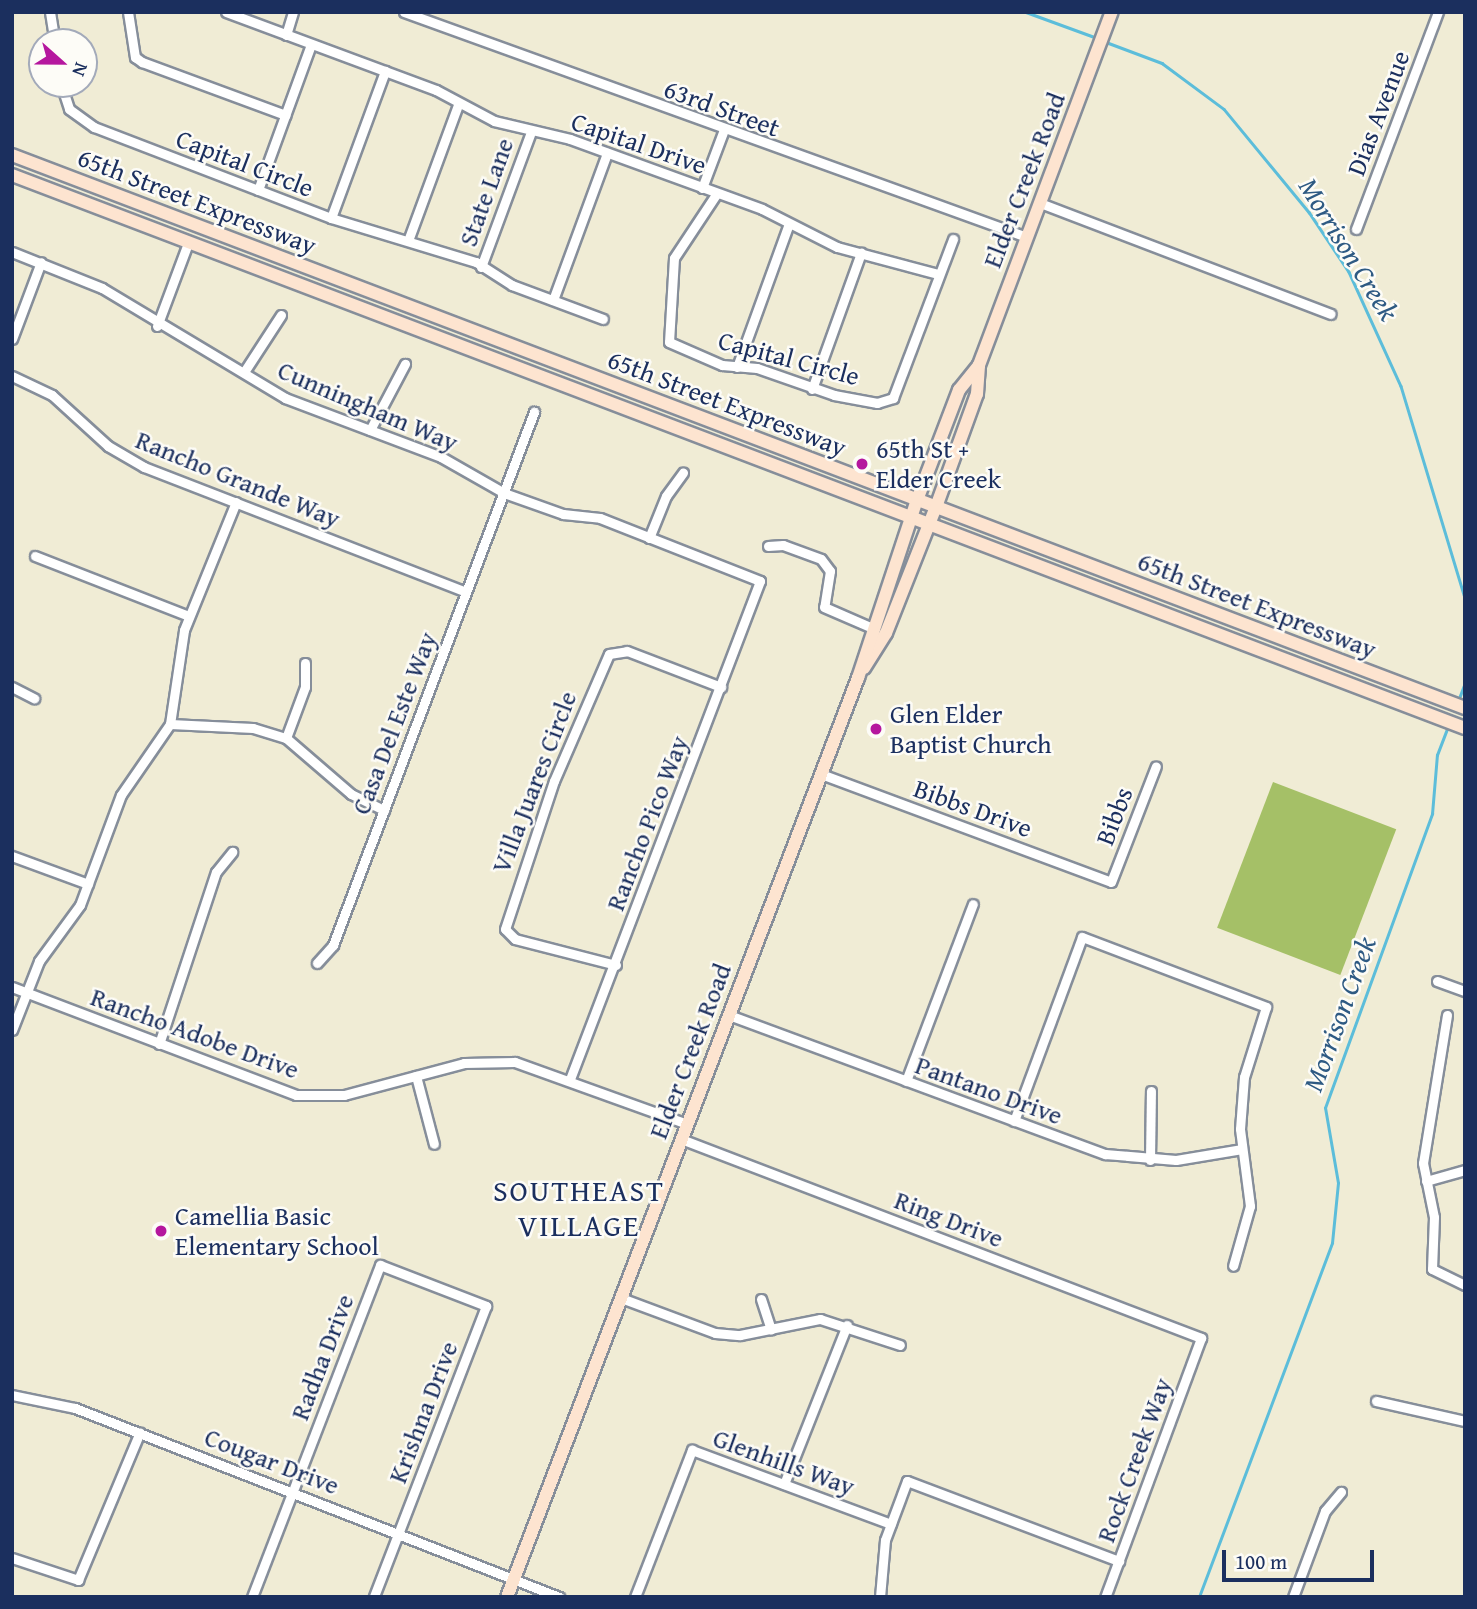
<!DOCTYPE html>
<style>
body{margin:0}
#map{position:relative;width:1477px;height:1609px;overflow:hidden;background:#f0ecd5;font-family:"Gentium Book Plus",serif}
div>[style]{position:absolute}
.green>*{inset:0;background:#a5c067;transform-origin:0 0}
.stream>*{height:2.5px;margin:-1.25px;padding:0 1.25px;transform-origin:1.25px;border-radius:1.25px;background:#5cbdda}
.roads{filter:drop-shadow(2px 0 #868e9a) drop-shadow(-2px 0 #868e9a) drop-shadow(0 2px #868e9a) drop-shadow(0 -2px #868e9a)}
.minor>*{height:9px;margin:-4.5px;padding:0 4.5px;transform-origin:4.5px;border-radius:4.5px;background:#fff}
.secondary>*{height:12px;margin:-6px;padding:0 6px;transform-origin:6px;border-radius:6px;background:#fde4d0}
.dots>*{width:19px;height:19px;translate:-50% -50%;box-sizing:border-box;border:4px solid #fdfcf7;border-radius:50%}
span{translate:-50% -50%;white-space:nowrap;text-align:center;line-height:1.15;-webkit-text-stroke:5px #fdfcf7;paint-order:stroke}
.street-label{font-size:26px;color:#1b2f5e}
.poi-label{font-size:26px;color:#1b2f5e}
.left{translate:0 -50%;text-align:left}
.water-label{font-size:28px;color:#2e5a83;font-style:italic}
.quarter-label{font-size:30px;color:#1b2f5e;letter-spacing:2px}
.frame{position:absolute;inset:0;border:14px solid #1b2f5e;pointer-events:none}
.north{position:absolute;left:28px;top:28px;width:70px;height:70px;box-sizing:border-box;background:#fdfcf7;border:2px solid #a3aaba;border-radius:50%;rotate:111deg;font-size:19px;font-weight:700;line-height:28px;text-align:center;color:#1b2f5e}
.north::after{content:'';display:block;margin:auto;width:24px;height:32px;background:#b5179e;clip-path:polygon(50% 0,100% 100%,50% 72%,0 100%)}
.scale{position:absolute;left:1222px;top:1550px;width:152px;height:32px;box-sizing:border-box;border:4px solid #1b2f5e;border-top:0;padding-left:9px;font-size:21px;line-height:24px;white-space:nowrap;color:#1b2f5e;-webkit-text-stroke:5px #fdfcf7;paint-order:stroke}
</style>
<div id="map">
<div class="green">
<div style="left:1273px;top:782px;width:132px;height:156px;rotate:21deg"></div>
</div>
<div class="stream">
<div style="left:1026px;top:12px;width:76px;rotate:20.1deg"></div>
<div style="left:1106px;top:42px;width:60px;rotate:20.6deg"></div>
<div style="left:1162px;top:63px;width:77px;rotate:36.6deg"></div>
<div style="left:1224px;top:109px;width:134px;rotate:50.5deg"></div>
<div style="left:1309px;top:212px;width:72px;rotate:56.3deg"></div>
<div style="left:1349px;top:272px;width:125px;rotate:65.5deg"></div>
<div style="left:1401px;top:386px;width:221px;rotate:73.2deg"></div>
<div style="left:1458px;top:701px;width:19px;rotate:-69deg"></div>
<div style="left:1199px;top:1597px;width:378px;rotate:-69.4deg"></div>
<div style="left:1332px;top:1243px;width:60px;rotate:-84.3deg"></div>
<div style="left:1338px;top:1183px;width:76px;rotate:-99.8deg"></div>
<div style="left:1325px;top:1108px;width:313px;rotate:-70deg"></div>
<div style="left:1432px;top:814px;width:59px;rotate:-85.2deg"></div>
<div style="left:1437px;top:755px;width:30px;rotate:-69deg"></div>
</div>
<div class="roads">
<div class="minor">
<div style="left:50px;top:12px;width:30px;rotate:81deg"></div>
<div style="left:128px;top:12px;width:46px;rotate:81.2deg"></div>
<div style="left:135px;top:57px;width:9px;rotate:36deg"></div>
<div style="left:142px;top:62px;width:153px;rotate:20.3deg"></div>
<div style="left:226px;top:12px;width:224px;rotate:20.4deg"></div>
<div style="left:436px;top:90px;width:66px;rotate:28.1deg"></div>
<div style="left:494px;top:121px;width:78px;rotate:13.3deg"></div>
<div style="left:570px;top:139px;width:204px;rotate:20deg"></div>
<div style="left:762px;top:209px;width:84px;rotate:26.9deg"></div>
<div style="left:837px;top:247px;width:105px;rotate:15deg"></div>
<div style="left:404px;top:12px;width:662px;rotate:19.86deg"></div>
<div style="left:286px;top:35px;width:24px;rotate:-73deg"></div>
<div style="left:61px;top:84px;width:26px;rotate:72deg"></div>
<div style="left:69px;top:109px;width:31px;rotate:36deg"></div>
<div style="left:94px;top:127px;width:254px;rotate:21deg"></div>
<div style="left:331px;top:218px;width:152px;rotate:16.9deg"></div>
<div style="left:476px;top:262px;width:43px;rotate:32.6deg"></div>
<div style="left:512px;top:285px;width:97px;rotate:20.5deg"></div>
<div style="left:702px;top:188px;width:60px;rotate:-69.4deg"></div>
<div style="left:258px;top:190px;width:155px;rotate:-70deg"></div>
<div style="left:717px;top:193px;width:78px;rotate:123.5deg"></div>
<div style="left:674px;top:258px;width:84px;rotate:93.4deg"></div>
<div style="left:669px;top:342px;width:58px;rotate:23.5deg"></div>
<div style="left:722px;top:365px;width:35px;rotate:5deg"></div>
<div style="left:757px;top:368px;width:82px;rotate:19.3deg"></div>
<div style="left:834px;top:395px;width:44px;rotate:10.5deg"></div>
<div style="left:877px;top:403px;width:17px;rotate:-17deg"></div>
<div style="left:893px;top:398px;width:170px;rotate:-69.3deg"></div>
<div style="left:1040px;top:203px;width:311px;rotate:20.9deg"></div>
<div style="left:331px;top:218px;width:157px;rotate:-69.8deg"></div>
<div style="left:1356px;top:229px;width:232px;rotate:-69.3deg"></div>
<div style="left:409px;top:238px;width:142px;rotate:-69.8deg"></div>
<div style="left:12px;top:252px;width:97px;rotate:21.8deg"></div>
<div style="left:102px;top:288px;width:214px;rotate:31deg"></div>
<div style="left:285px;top:398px;width:167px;rotate:20.7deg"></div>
<div style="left:441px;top:457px;width:73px;rotate:29.7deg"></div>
<div style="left:504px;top:493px;width:63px;rotate:19.6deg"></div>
<div style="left:563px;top:514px;width:37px;rotate:6deg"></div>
<div style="left:600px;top:518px;width:172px;rotate:21.5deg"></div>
<div style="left:760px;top:581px;width:533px;rotate:110.88deg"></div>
<div style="left:481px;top:267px;width:144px;rotate:-69.7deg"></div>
<div style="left:553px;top:300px;width:157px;rotate:-69.8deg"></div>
<div style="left:157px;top:326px;width:89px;rotate:-69.5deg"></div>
<div style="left:12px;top:339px;width:82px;rotate:-69.4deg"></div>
<div style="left:737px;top:367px;width:150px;rotate:-70.1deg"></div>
<div style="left:244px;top:372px;width:68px;rotate:-57deg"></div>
<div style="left:12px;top:376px;width:44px;rotate:25.4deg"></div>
<div style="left:52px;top:395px;width:76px;rotate:42.3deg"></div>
<div style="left:108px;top:446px;width:42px;rotate:30.3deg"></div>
<div style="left:144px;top:467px;width:345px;rotate:21.2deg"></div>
<div style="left:812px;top:389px;width:145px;rotate:-70.2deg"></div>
<div style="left:370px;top:430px;width:75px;rotate:-62.1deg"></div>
<div style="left:649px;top:538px;width:45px;rotate:-68deg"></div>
<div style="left:666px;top:496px;width:29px;rotate:-54deg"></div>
<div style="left:768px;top:546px;width:15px;rotate:-4deg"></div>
<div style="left:783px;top:545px;width:40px;rotate:20.2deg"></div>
<div style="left:821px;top:559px;width:15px;rotate:53deg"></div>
<div style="left:830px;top:571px;width:36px;rotate:99deg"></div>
<div style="left:824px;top:607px;width:50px;rotate:23.5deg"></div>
<div style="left:35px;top:556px;width:165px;rotate:21.3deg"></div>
<div style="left:12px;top:687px;width:25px;rotate:27deg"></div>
<div style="left:170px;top:724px;width:83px;rotate:2.8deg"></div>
<div style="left:253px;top:728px;width:34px;rotate:17deg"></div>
<div style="left:286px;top:738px;width:86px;rotate:40.7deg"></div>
<div style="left:351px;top:794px;width:37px;rotate:26deg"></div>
<div style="left:286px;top:738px;width:54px;rotate:-69.6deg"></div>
<div style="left:305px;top:687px;width:24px;rotate:-90deg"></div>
<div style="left:821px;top:774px;width:309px;rotate:20.4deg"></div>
<div style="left:1111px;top:882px;width:124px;rotate:-68.8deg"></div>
<div style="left:12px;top:856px;width:81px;rotate:20.2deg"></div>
<div style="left:317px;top:963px;width:24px;rotate:-48deg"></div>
<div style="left:333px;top:945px;width:570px;rotate:-69.34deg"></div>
<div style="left:616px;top:965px;width:104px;rotate:-165.6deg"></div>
<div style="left:515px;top:939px;width:14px;rotate:-135deg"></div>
<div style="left:505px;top:929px;width:156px;rotate:-71.7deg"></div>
<div style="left:554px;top:781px;width:138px;rotate:-66.6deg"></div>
<div style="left:609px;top:654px;width:18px;rotate:-9deg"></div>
<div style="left:627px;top:651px;width:101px;rotate:21deg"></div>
<div style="left:1437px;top:981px;width:30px;rotate:20deg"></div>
<div style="left:12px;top:987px;width:304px;rotate:20.8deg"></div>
<div style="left:296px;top:1095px;width:48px"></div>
<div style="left:344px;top:1095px;width:124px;rotate:-14.9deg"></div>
<div style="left:464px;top:1063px;width:51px;rotate:-1.1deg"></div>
<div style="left:515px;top:1062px;width:183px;rotate:19.8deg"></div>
<div style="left:729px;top:1015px;width:401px;rotate:20.3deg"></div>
<div style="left:1105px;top:1154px;width:71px;rotate:4.8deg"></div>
<div style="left:1176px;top:1160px;width:67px;rotate:-9.5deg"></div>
<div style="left:1447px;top:1015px;width:150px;rotate:99.2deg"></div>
<div style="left:1423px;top:1163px;width:55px;rotate:78.5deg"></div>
<div style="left:1434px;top:1217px;width:52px;rotate:92.2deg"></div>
<div style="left:1432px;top:1269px;width:37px;rotate:26deg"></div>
<div style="left:12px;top:1030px;width:74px;rotate:-68.6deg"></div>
<div style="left:39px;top:961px;width:69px;rotate:-53.8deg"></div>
<div style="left:80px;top:905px;width:117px;rotate:-69.6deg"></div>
<div style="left:121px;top:795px;width:86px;rotate:-55.4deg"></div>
<div style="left:170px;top:724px;width:95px;rotate:-81.5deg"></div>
<div style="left:184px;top:630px;width:138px;rotate:-67.9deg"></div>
<div style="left:159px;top:1044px;width:181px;rotate:-71.7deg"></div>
<div style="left:216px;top:872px;width:26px;rotate:-51deg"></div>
<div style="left:416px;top:1076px;width:70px;rotate:75.2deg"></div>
<div style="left:906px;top:1081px;width:189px;rotate:-69.3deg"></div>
<div style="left:1014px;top:1121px;width:196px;rotate:-69.7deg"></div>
<div style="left:1082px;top:937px;width:197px;rotate:20.8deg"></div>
<div style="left:1266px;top:1007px;width:73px;rotate:107.4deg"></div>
<div style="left:1244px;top:1077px;width:52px;rotate:94.4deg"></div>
<div style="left:1240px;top:1129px;width:78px;rotate:82.6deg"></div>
<div style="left:1250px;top:1206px;width:62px;rotate:105.8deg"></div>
<div style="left:681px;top:1139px;width:557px;rotate:20.94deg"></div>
<div style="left:1201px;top:1338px;width:276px;rotate:110.3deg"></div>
<div style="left:1150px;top:1160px;width:69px;rotate:-89.2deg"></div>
<div style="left:1426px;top:1181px;width:41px;rotate:-15.8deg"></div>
<div style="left:621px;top:1298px;width:100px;rotate:20.4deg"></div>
<div style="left:715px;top:1333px;width:25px;rotate:5deg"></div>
<div style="left:740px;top:1335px;width:82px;rotate:-11.3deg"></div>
<div style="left:820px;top:1319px;width:84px;rotate:18deg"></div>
<div style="left:761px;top:1299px;width:32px;rotate:72deg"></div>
<div style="left:12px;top:1395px;width:64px;rotate:11.7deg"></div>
<div style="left:75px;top:1408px;width:520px;rotate:21.33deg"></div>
<div style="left:1376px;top:1401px;width:91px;rotate:12.7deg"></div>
<div style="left:784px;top:1484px;width:171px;rotate:-68.4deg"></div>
<div style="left:12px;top:1558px;width:70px;rotate:18.4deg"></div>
<div style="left:78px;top:1580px;width:160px;rotate:-67.3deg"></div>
<div style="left:252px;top:1597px;width:356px;rotate:-68.9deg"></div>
<div style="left:380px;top:1265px;width:114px;rotate:21.1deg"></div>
<div style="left:486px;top:1306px;width:312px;rotate:111.1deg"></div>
<div style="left:635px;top:1597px;width:158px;rotate:-68.8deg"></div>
<div style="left:692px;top:1450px;width:212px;rotate:20.4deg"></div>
<div style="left:880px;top:1597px;width:57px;rotate:-85deg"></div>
<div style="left:885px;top:1540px;width:63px;rotate:-69.6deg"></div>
<div style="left:907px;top:1481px;width:227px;rotate:20.7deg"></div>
<div style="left:1293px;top:1597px;width:92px;rotate:-69.6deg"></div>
<div style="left:1325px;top:1511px;width:25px;rotate:-50deg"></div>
</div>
<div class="secondary">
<div style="left:12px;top:155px;width:1555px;rotate:20.84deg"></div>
<div style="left:12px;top:175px;width:1555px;rotate:20.84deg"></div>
<div style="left:864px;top:668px;width:41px;rotate:-57.8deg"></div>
<div style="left:886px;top:633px;width:136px;rotate:-68.4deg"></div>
<div style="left:936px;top:507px;width:120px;rotate:-70.1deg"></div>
<div style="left:977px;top:394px;width:29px;rotate:-86deg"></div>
<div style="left:979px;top:365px;width:377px;rotate:-69.4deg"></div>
<div style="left:507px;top:1597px;width:984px;rotate:-69.1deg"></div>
<div style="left:858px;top:678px;width:188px;rotate:-71.7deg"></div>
<div style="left:917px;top:500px;width:118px;rotate:-69.1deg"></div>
<div style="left:959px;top:390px;width:32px;rotate:-51deg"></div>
</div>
</div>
<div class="dots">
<div style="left:862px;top:464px;background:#b5179e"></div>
<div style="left:876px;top:729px;background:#b5179e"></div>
<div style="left:161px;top:1231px;background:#b5179e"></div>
</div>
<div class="street-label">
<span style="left:722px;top:108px;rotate:20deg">63rd Street</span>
<span style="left:1378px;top:113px;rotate:-69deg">Dias Avenue</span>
<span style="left:639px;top:143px;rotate:19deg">Capital Drive</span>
<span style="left:245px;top:163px;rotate:21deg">Capital Circle</span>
<span style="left:1024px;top:180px;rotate:-69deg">Elder Creek Road</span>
<span style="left:486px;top:192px;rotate:-70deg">State Lane</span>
<span style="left:197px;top:201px;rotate:21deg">65th Street Expressway</span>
<span style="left:789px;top:358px;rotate:15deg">Capital Circle</span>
<span style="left:727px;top:403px;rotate:21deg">65th Street Expressway</span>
<span style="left:368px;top:406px;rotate:23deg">Cunningham Way</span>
<span style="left:238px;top:479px;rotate:22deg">Rancho Grande Way</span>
<span style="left:1257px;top:605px;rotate:21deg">65th Street Expressway</span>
<span style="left:394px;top:723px;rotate:-69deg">Casa Del Este Way</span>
<span style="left:534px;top:782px;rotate:-69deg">Villa Juares Circle</span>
<span style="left:973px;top:808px;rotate:20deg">Bibbs Drive</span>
<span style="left:1114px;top:816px;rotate:-69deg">Bibbs</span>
<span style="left:647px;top:823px;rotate:-69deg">Rancho Pico Way</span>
<span style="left:195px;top:1033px;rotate:20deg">Rancho Adobe Drive</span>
<span style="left:690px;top:1051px;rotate:-69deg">Elder Creek Road</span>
<span style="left:989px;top:1090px;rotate:20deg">Pantano Drive</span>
<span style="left:949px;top:1219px;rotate:21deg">Ring Drive</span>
<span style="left:322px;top:1357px;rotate:-69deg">Radha Drive</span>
<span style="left:423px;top:1412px;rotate:-69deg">Krishna Drive</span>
<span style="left:1134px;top:1460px;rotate:-70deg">Rock Creek Way</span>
<span style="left:272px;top:1461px;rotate:21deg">Cougar Drive</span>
<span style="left:784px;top:1462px;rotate:20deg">Glenhills Way</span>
</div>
<div class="poi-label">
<span class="left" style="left:876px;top:464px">65th St +<br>Elder Creek</span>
<span class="left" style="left:890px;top:729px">Glen Elder<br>Baptist Church</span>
<span class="left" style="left:175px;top:1231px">Camellia Basic<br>Elementary School</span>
</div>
<div class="water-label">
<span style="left:1349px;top:249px;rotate:58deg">Morrison Creek</span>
<span style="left:1339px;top:1014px;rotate:-70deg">Morrison Creek</span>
</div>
<div class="quarter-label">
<span style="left:579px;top:1207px">SOUTHEAST<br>VILLAGE</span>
</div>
<div class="frame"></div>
<div class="north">N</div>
<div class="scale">100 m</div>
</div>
